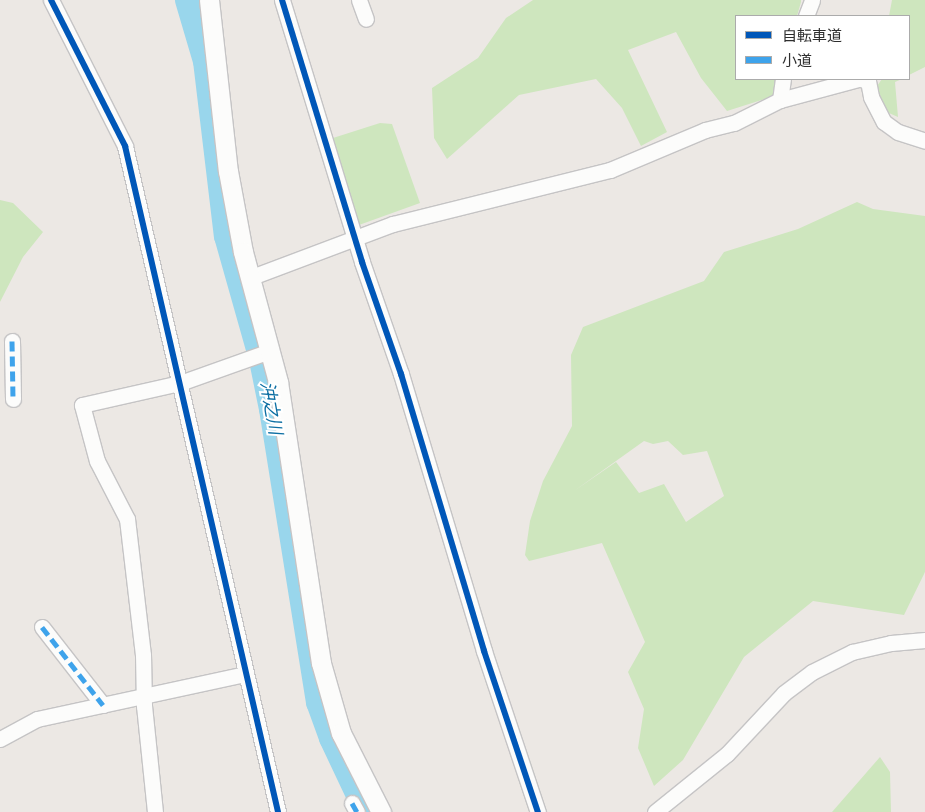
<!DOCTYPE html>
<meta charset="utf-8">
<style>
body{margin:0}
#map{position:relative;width:925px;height:812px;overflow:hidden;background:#ece8e4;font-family:Karla,"Noto Sans JP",sans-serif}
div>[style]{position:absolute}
.green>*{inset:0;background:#cee6be}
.river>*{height:26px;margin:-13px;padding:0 13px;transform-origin:13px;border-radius:13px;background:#99d6ec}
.roads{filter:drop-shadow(1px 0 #c5c4c5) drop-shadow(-1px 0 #c5c4c5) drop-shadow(0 1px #c5c4c5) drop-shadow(0 -1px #c5c4c5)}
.minor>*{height:15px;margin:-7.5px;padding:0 7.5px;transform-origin:7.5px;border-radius:7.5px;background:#fcfcfb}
.tertiary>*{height:19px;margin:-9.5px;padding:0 9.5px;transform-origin:9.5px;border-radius:9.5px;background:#fcfcfb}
.quiet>*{height:5px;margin-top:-2.5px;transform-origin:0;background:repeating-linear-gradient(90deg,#3ea3eb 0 10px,transparent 0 15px)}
.cycleway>*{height:6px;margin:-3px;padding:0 3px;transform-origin:3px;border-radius:3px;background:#0057b8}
span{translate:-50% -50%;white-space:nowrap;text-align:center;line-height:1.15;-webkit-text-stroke:4px #fff;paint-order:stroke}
.water-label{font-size:18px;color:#0d6fa3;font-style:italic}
.legend{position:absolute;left:735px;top:15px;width:175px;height:65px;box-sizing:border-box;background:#fff;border:1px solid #ababab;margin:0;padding:6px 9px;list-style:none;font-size:15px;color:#2e2e2e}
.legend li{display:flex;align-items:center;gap:10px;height:25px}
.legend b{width:25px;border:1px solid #ababab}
</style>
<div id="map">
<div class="green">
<div style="clip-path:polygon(533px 0,801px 0,801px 2px,797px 16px,736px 16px,736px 79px,779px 79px,781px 94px,727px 111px,701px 78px,676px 32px,628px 50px,667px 132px,641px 146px,622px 108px,596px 79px,519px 95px,447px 159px,434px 138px,432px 88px,478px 58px,506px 18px)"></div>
<div style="clip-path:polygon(892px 0,925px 0,925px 67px,909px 75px,909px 16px,889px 16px)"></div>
<div style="clip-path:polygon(882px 79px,902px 79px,895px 82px,898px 117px,882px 110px,877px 86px)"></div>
<div style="clip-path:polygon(380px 123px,392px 124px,420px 203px,359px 225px,333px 138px)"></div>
<div style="clip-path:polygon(0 200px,13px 203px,43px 232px,23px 257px,0 302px)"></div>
<div style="clip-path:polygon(evenodd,857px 202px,873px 209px,925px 216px,925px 572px,904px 615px,813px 601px,744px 657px,683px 760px,654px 786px,638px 748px,644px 709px,628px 672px,645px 642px,602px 543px,529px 561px,525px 555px,530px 521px,543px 481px,572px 426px,571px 355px,583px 327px,704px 281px,724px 252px,798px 229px,857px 202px,644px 441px,653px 444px,668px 441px,683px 455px,707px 451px,724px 496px,686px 522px,664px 484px,639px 493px,616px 462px,574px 491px,644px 441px)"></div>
<div style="clip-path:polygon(880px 757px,890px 772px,891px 812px,832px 812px)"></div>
</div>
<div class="river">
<div style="left:188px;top:0;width:64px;rotate:73.6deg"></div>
<div style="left:206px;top:61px;width:176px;rotate:83.2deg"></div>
<div style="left:227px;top:236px;width:129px;rotate:74.2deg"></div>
<div style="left:262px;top:360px;width:50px;rotate:78.5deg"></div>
<div style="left:272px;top:409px;width:297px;rotate:80.9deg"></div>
<div style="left:319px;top:702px;width:38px;rotate:70deg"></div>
<div style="left:332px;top:738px;width:82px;rotate:64.7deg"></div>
</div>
<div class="roads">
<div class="minor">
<div style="left:51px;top:0;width:164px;rotate:63.1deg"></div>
<div style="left:125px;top:146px;width:683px;rotate:77.06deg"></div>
<div style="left:282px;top:0;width:274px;rotate:73deg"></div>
<div style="left:362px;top:262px;width:119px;rotate:70.8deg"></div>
<div style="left:401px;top:374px;width:289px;rotate:73.3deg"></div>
<div style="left:484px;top:651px;width:170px;rotate:71.5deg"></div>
<div style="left:359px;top:0;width:20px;rotate:70deg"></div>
<div style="left:806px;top:16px;width:17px;rotate:-69deg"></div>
<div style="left:861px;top:79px;width:7px;rotate:16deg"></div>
<div style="left:868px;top:81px;width:16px;rotate:79deg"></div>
<div style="left:871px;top:97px;width:28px;rotate:63deg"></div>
<div style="left:884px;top:122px;width:17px;rotate:36deg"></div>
<div style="left:898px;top:132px;width:28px;rotate:18deg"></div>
<div style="left:780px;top:100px;width:21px;rotate:-82deg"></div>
<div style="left:249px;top:278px;width:154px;rotate:-20.6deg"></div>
<div style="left:393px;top:224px;width:224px;rotate:-14deg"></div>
<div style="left:610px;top:170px;width:103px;rotate:-22.8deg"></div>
<div style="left:705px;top:130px;width:30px;rotate:-14deg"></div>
<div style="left:734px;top:123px;width:51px;rotate:-26.6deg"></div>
<div style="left:780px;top:100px;width:81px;rotate:-15.1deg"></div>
<div style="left:12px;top:341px;width:58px;rotate:89deg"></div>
<div style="left:42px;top:627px;width:99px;rotate:52deg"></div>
<div style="left:0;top:739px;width:42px;rotate:-28.4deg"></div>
<div style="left:37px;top:719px;width:214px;rotate:-12.2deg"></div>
<div style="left:352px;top:803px;width:10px;rotate:61deg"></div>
<div style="left:155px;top:812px;width:107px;rotate:-95.9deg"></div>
<div style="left:144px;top:706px;width:51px;rotate:-91.1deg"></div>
<div style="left:143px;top:655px;width:137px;rotate:-96.7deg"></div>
<div style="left:127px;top:519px;width:65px;rotate:-117.3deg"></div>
<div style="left:97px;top:461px;width:58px;rotate:-105deg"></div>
<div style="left:82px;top:405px;width:100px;rotate:-12.7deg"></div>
<div style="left:180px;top:383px;width:96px;rotate:-19.6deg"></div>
<div style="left:655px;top:812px;width:92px;rotate:-38.9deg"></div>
<div style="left:727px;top:754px;width:83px;rotate:-46.9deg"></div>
<div style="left:784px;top:693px;width:35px;rotate:-37deg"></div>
<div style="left:812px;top:672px;width:45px;rotate:-26.6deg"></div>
<div style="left:852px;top:652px;width:40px;rotate:-13deg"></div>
<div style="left:891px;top:643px;width:34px;rotate:-5deg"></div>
</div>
<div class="tertiary">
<div style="left:209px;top:0;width:172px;rotate:83.7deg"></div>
<div style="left:228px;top:171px;width:82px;rotate:79.5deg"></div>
<div style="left:243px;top:252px;width:135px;rotate:74.9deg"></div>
<div style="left:278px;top:382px;width:284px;rotate:81.3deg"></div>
<div style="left:321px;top:663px;width:73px;rotate:74.1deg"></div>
<div style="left:341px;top:733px;width:89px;rotate:63.1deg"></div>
</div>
</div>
<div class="quiet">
<div style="left:12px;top:341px;width:58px;rotate:89deg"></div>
<div style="left:42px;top:627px;width:99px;rotate:52deg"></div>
<div style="left:352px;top:803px;width:10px;rotate:61deg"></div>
</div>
<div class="cycleway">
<div style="left:51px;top:0;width:164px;rotate:63.1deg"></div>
<div style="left:125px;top:146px;width:683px;rotate:77.06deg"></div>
<div style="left:282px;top:0;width:274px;rotate:73deg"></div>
<div style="left:362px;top:262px;width:119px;rotate:70.8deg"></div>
<div style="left:401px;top:374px;width:289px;rotate:73.3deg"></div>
<div style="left:484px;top:651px;width:170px;rotate:71.5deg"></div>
</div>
<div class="water-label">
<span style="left:271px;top:408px;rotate:80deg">沖之川</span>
</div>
<ul class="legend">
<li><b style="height:6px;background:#0057b8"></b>自転車道</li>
<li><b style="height:6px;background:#3ea3eb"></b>小道</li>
</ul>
</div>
